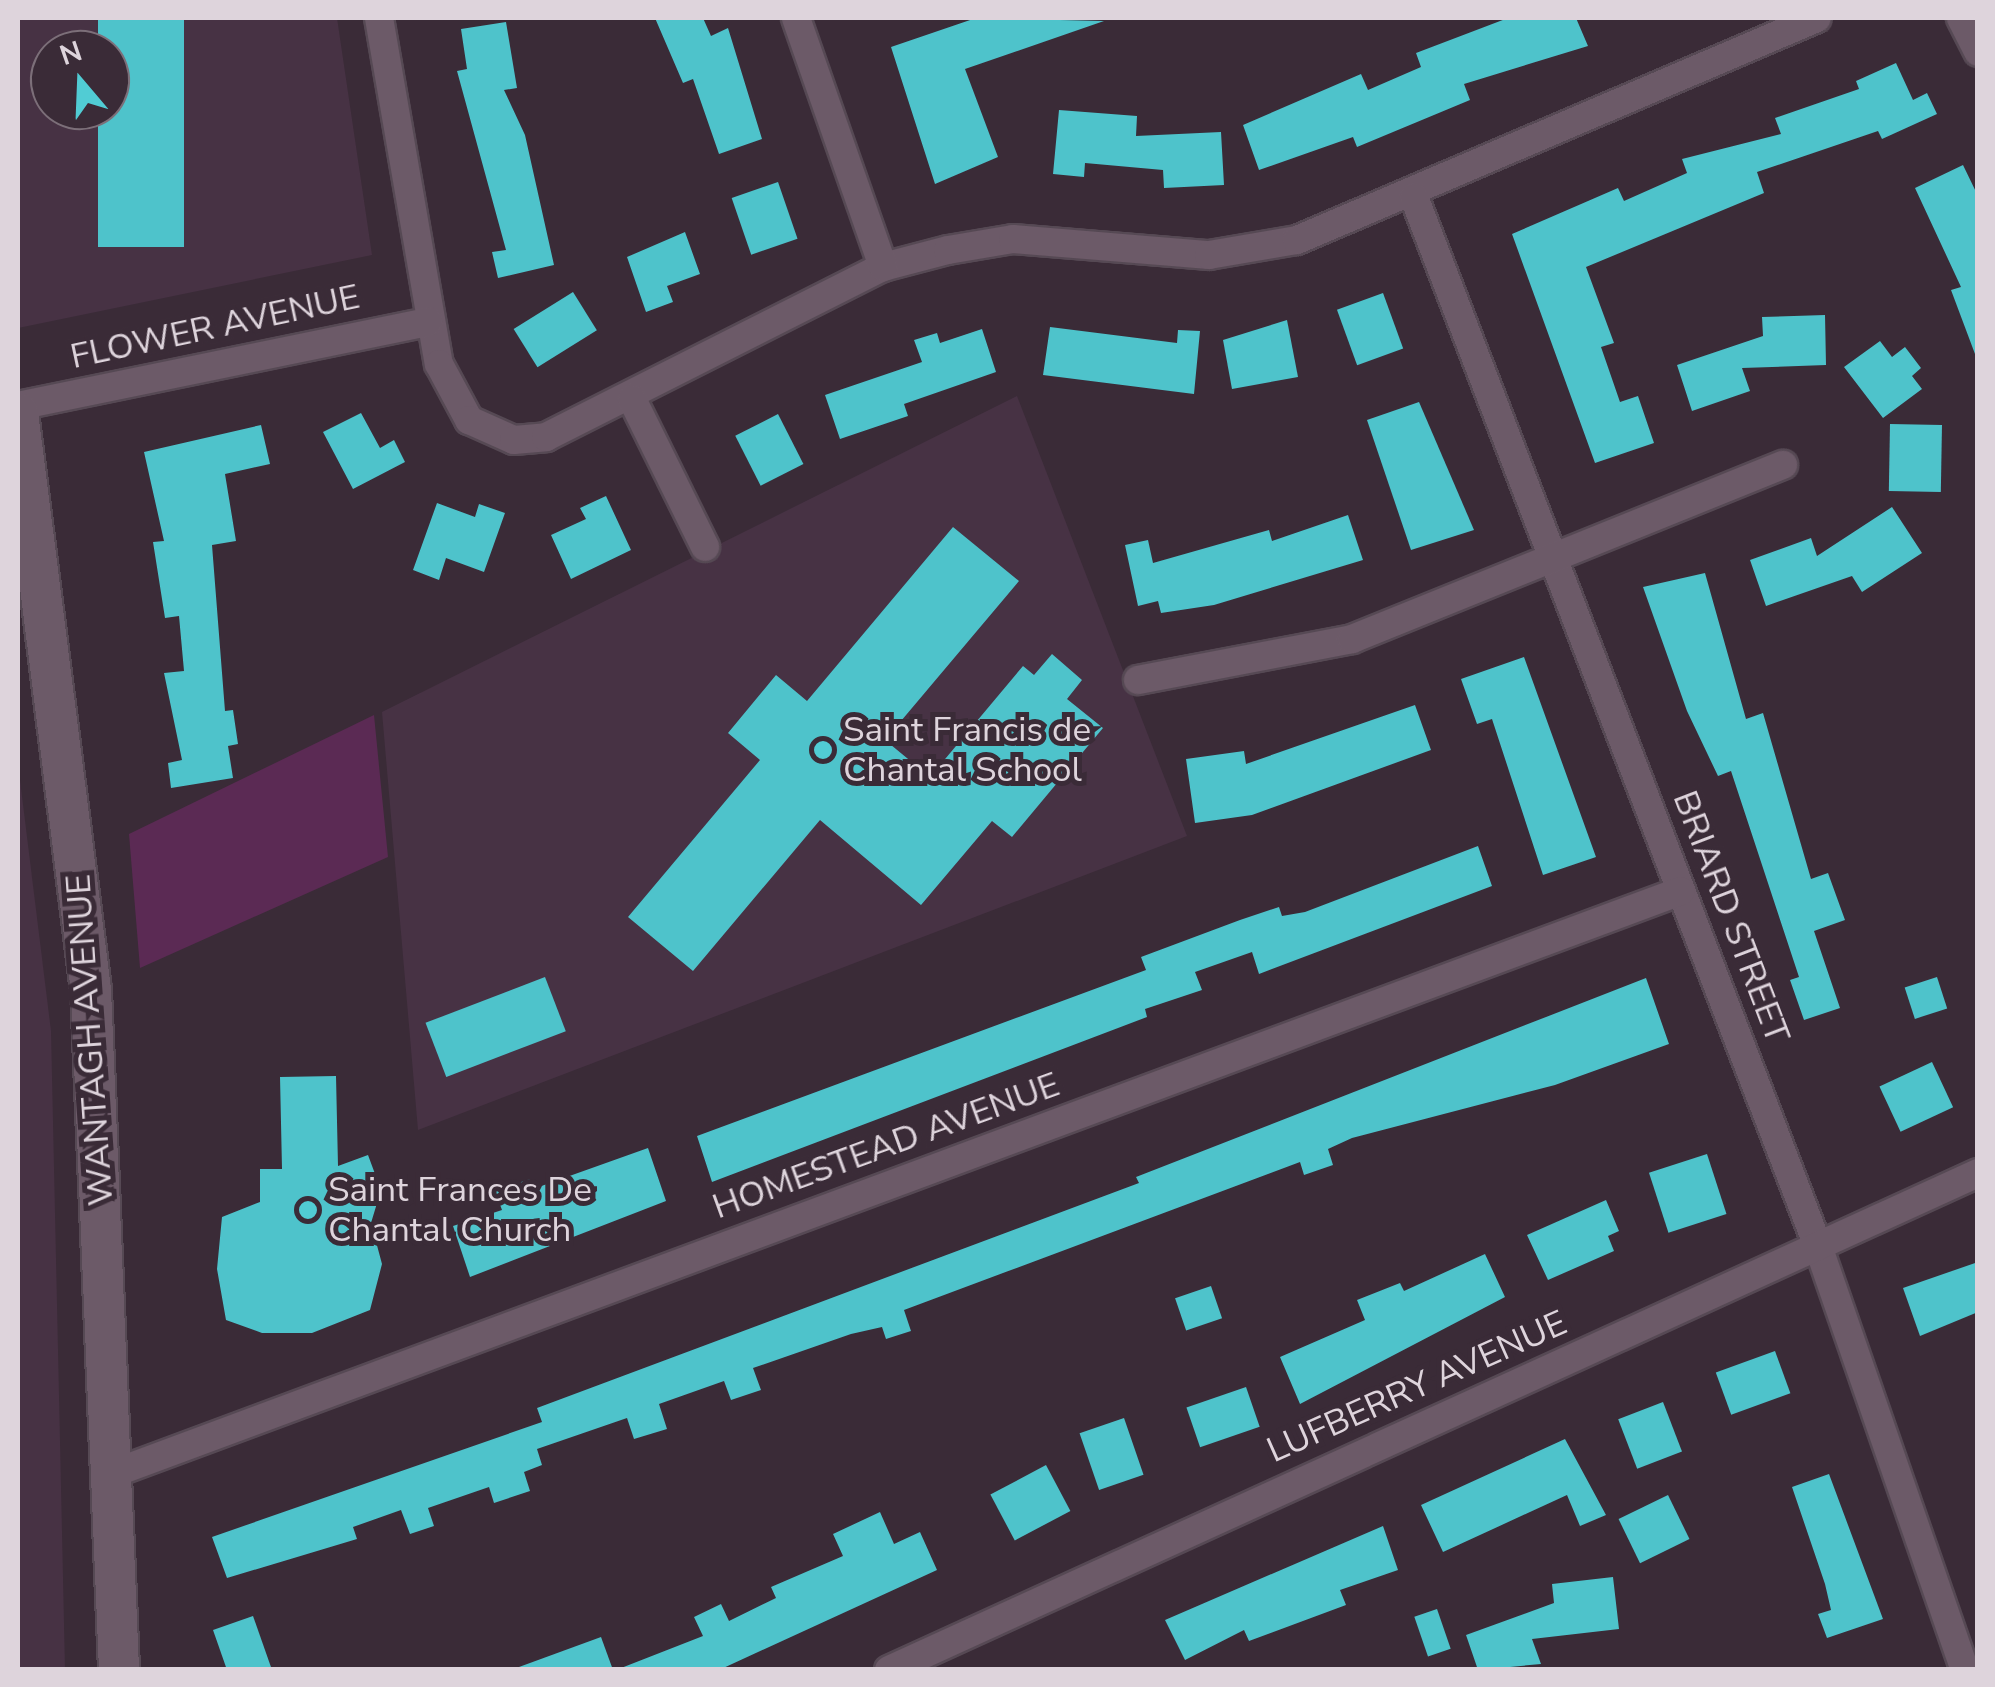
<!DOCTYPE html>
<style>
body{margin:0}
#map{position:relative;width:1995px;height:1687px;overflow:hidden;background:#3a2b37;font-family:"Nunito Sans",sans-serif}
div>[style]{position:absolute}
.built>*{inset:0;background:#473244}
.green>*{inset:0;background:#5b2a54}
.building>*{inset:0;background:#4ec3cb;transform-origin:0 0}
.roads{filter:drop-shadow(2px 0 #564954) drop-shadow(-2px 0 #564954) drop-shadow(0 2px #564954) drop-shadow(0 -2px #564954)}
.street>*{height:28px;margin:-14px;padding:0 14px;transform-origin:14px;border-radius:14px;background:#6c5a68}
.secondary>*{height:40px;margin:-20px;padding:0 20px;transform-origin:20px;border-radius:20px;background:#6c5a68}
.dots>*{width:28px;height:28px;translate:-50% -50%;box-sizing:border-box;border:5px solid #3a2b37;border-radius:50%}
span{translate:-50% -50%;white-space:nowrap;text-align:center;line-height:1.15;-webkit-text-stroke:10px #3a2b37;paint-order:stroke}
.street-label{font-size:35px;color:#ded4dc}
.poi-label{font-size:35px;color:#ded4dc}
.left{translate:0 -50%;text-align:left}
.frame{position:absolute;inset:0;border:20px solid #ded4dc;pointer-events:none}
.north{position:absolute;left:30px;top:30px;width:100px;height:100px;box-sizing:border-box;background:#3a2b37;border:2px solid #7c6f79;border-radius:50%;rotate:341deg;font-size:28px;font-weight:700;line-height:40px;text-align:center;color:#ded4dc}
.north::after{content:'';display:block;margin:auto;width:35px;height:45px;background:#51ccd4;clip-path:polygon(50% 0,100% 100%,50% 72%,0 100%)}
</style>
<div id="map">
<div class="built">
<div style="clip-path:polygon(evenodd,18px 18px,337px 18px,372px 255px,18px 328px,18px 18px,50px 50px,110px 50px,110px 110px,50px 110px,50px 50px)"></div>
<div style="clip-path:polygon(1017px 396px,1187px 836px,418px 1130px,382px 712px)"></div>
<div style="clip-path:polygon(18px 764px,51px 1031px,65px 1669px,18px 1669px)"></div>
</div>
<div class="green">
<div style="clip-path:polygon(374px 715px,388px 857px,140px 968px,129px 834px)"></div>
</div>
<div class="building">
<div style="left:98px;top:18px;width:86px;height:229px"></div>
<div style="clip-path:polygon(655px 18px,703px 18px,711px 36px,728px 28px,762px 139px,719px 154px,693px 79px,683px 83px)"></div>
<div style="clip-path:polygon(976px 18px,1104px 21px,965px 69px,998px 157px,935px 184px,891px 47px)"></div>
<div style="clip-path:polygon(1508px 18px,1576px 18px,1588px 46px,1464px 84px,1470px 100px,1357px 147px,1353px 137px,1259px 170px,1243px 125px,1361px 74px,1368px 90px,1421px 67px,1416px 53px)"></div>
<div style="clip-path:polygon(506px 22px,517px 88px,504px 90px,525px 135px,554px 265px,498px 278px,492px 252px,506px 250px,457px 71px,467px 69px,461px 29px)"></div>
<div style="clip-path:polygon(1896px 63px,1913px 100px,1927px 93px,1937px 114px,1882px 139px,1878px 131px,1757px 172px,1764px 193px,1586px 267px,1614px 343px,1601px 347px,1620px 402px,1638px 396px,1654px 443px,1595px 463px,1512px 234px,1618px 188px,1624px 201px,1687px 173px,1682px 159px,1781px 134px,1775px 118px,1859px 89px,1856px 81px)"></div>
<div style="clip-path:polygon(1059px 110px,1137px 116px,1136px 136px,1221px 132px,1224px 185px,1164px 188px,1163px 170px,1085px 163px,1084px 177px,1053px 174px)"></div>
<div style="clip-path:polygon(1963px 165px,1978px 196px,1975px 354px,1951px 290px,1961px 287px,1915px 188px)"></div>
<div style="left:778px;top:182px;width:60px;height:49px;rotate:71deg"></div>
<div style="clip-path:polygon(685px 232px,700px 274px,667px 286px,673px 302px,646px 312px,627px 257px)"></div>
<div style="left:573px;top:292px;width:45px;height:70px;rotate:58deg"></div>
<div style="left:1383px;top:293px;width:59px;height:49px;rotate:70deg"></div>
<div style="clip-path:polygon(1825px 315px,1826px 365px,1742px 368px,1750px 391px,1692px 411px,1677px 365px,1763px 336px,1762px 317px)"></div>
<div style="clip-path:polygon(1287px 320px,1298px 377px,1232px 389px,1223px 340px)"></div>
<div style="clip-path:polygon(1050px 327px,1177px 343px,1178px 330px,1200px 331px,1194px 394px,1043px 375px)"></div>
<div style="clip-path:polygon(982px 329px,996px 372px,904px 404px,908px 416px,840px 439px,825px 395px,922px 362px,914px 340px,937px 333px,940px 343px)"></div>
<div style="clip-path:polygon(1880px 341px,1892px 357px,1905px 347px,1921px 368px,1912px 376px,1922px 389px,1883px 418px,1844px 367px)"></div>
<div style="clip-path:polygon(1419px 402px,1474px 530px,1411px 550px,1367px 420px)"></div>
<div style="clip-path:polygon(361px 413px,380px 448px,394px 440px,405px 462px,353px 489px,323px 432px)"></div>
<div style="left:778px;top:414px;width:56px;height:48px;rotate:63deg"></div>
<div style="left:1890px;top:424px;width:52px;height:67px;rotate:1deg"></div>
<div style="clip-path:polygon(261px 425px,270px 464px,225px 474px,236px 541px,212px 545px,225px 711px,233px 710px,238px 744px,228px 746px,233px 778px,171px 788px,168px 763px,182px 760px,164px 673px,184px 671px,179px 616px,165px 618px,153px 542px,164px 541px,144px 452px)"></div>
<div style="clip-path:polygon(606px 496px,631px 550px,571px 579px,551px 535px,586px 519px,580px 508px)"></div>
<div style="clip-path:polygon(437px 503px,475px 517px,479px 504px,505px 513px,484px 572px,446px 558px,439px 580px,413px 570px)"></div>
<div style="clip-path:polygon(1892px 507px,1922px 553px,1862px 592px,1852px 576px,1766px 606px,1750px 560px,1811px 538px,1817px 556px)"></div>
<div style="clip-path:polygon(1348px 515px,1363px 560px,1214px 605px,1161px 613px,1158px 601px,1138px 606px,1125px 545px,1148px 540px,1153px 563px,1269px 530px,1272px 541px)"></div>
<div style="clip-path:polygon(953px 527px,1019px 581px,885px 740px,930px 777px,1023px 666px,1034px 675px,1052px 654px,1082px 680px,1067px 699px,1103px 728px,1012px 837px,992px 821px,921px 905px,820px 820px,693px 971px,628px 917px,760px 760px,728px 733px,776px 675px,807px 701px)"></div>
<div style="clip-path:polygon(1705px 573px,1746px 719px,1763px 713px,1811px 879px,1828px 873px,1845px 920px,1814px 931px,1840px 1008px,1804px 1020px,1790px 980px,1799px 977px,1731px 771px,1718px 776px,1687px 711px,1643px 587px)"></div>
<div style="clip-path:polygon(1524px 657px,1596px 857px,1543px 875px,1492px 719px,1477px 724px,1461px 679px)"></div>
<div style="clip-path:polygon(1415px 705px,1431px 750px,1252px 815px,1195px 823px,1186px 759px,1244px 751px,1246px 764px)"></div>
<div style="clip-path:polygon(1478px 846px,1492px 886px,1259px 974px,1252px 952px,1195px 972px,1202px 990px,1145px 1009px,1147px 1017px,712px 1182px,697px 1136px,1146px 970px,1141px 957px,1240px 920px,1279px 907px,1282px 916px,1305px 912px)"></div>
<div style="left:545px;top:977px;width:58px;height:128px;rotate:69deg"></div>
<div style="left:1937px;top:977px;width:33px;height:34px;rotate:72deg"></div>
<div style="clip-path:polygon(1646px 978px,1669px 1044px,1555px 1085px,1352px 1138px,1328px 1149px,1333px 1165px,1304px 1175px,1300px 1162px,904px 1310px,911px 1331px,886px 1339px,882px 1327px,851px 1334px,753px 1368px,761px 1390px,731px 1400px,724px 1381px,659px 1404px,667px 1429px,634px 1439px,627px 1418px,537px 1449px,542px 1465px,524px 1472px,530px 1491px,494px 1503px,489px 1487px,428px 1508px,434px 1526px,410px 1534px,401px 1510px,353px 1527px,357px 1539px,227px 1578px,212px 1537px,542px 1422px,537px 1408px,1139px 1183px,1136px 1177px)"></div>
<div style="left:1932px;top:1062px;width:50px;height:58px;rotate:65deg"></div>
<div style="clip-path:polygon(336px 1076px,338px 1166px,368px 1155px,381px 1190px,371px 1223px,382px 1264px,370px 1310px,312px 1333px,262px 1333px,226px 1320px,217px 1269px,222px 1217px,260px 1202px,260px 1169px,282px 1169px,280px 1077px)"></div>
<div style="clip-path:polygon(648px 1148px,666px 1201px,470px 1277px,453px 1226px,502px 1210px,495px 1191px,530px 1179px,533px 1189px)"></div>
<div style="left:1707px;top:1154px;width:63px;height:61px;rotate:72deg"></div>
<div style="clip-path:polygon(1606px 1200px,1619px 1231px,1608px 1236px,1614px 1251px,1548px 1280px,1527px 1235px)"></div>
<div style="clip-path:polygon(1485px 1254px,1505px 1297px,1300px 1404px,1280px 1357px,1365px 1320px,1357px 1300px,1400px 1283px,1404px 1291px)"></div>
<div style="clip-path:polygon(1978px 1262px,1978px 1312px,1920px 1336px,1903px 1288px)"></div>
<div style="left:1211px;top:1286px;width:34px;height:38px;rotate:71deg"></div>
<div style="left:1775px;top:1351px;width:45px;height:63px;rotate:70deg"></div>
<div style="left:1246px;top:1387px;width:42px;height:63px;rotate:71deg"></div>
<div style="left:1663px;top:1402px;width:53px;height:48px;rotate:69deg"></div>
<div style="left:1124px;top:1418px;width:60px;height:47px;rotate:71deg"></div>
<div style="clip-path:polygon(1565px 1439px,1606px 1515px,1580px 1526px,1567px 1495px,1443px 1552px,1421px 1505px)"></div>
<div style="left:1046px;top:1465px;width:52px;height:63px;rotate:62deg"></div>
<div style="clip-path:polygon(1829px 1474px,1883px 1619px,1827px 1638px,1818px 1614px,1831px 1610px,1825px 1584px,1792px 1487px)"></div>
<div style="left:1668px;top:1495px;width:49px;height:55px;rotate:64deg"></div>
<div style="clip-path:polygon(880px 1512px,894px 1544px,920px 1532px,937px 1570px,719px 1670px,616px 1670px,703px 1636px,694px 1617px,721px 1604px,729px 1621px,776px 1598px,771px 1587px,843px 1556px,833px 1534px)"></div>
<div style="clip-path:polygon(1383px 1526px,1398px 1570px,1340px 1590px,1346px 1605px,1249px 1641px,1244px 1630px,1185px 1660px,1165px 1620px)"></div>
<div style="clip-path:polygon(1613px 1577px,1619px 1629px,1532px 1639px,1541px 1664px,1478px 1670px,1466px 1635px,1554px 1603px,1552px 1584px)"></div>
<div style="left:1437px;top:1609px;width:42px;height:24px;rotate:71deg"></div>
<div style="clip-path:polygon(253px 1616px,272px 1670px,227px 1670px,213px 1630px)"></div>
<div style="clip-path:polygon(601px 1637px,613px 1670px,519px 1670px,519px 1667px)"></div>
</div>
<div class="roads">
<div class="street">
<div style="left:379px;top:18px;width:351px;rotate:80.2deg"></div>
<div style="left:439px;top:364px;width:64px;rotate:61.8deg"></div>
<div style="left:469px;top:420px;width:49px;rotate:24deg"></div>
<div style="left:514px;top:440px;width:32px;rotate:-5deg"></div>
<div style="left:546px;top:437px;width:377px;rotate:-26.8deg"></div>
<div style="left:883px;top:267px;width:67px;rotate:-14.7deg"></div>
<div style="left:948px;top:250px;width:66px;rotate:-9.6deg"></div>
<div style="left:1013px;top:239px;width:197px;rotate:4.7deg"></div>
<div style="left:1209px;top:255px;width:89px;rotate:-9.7deg"></div>
<div style="left:1297px;top:240px;width:565px;rotate:-23.12deg"></div>
<div style="left:796px;top:18px;width:264px;rotate:70.7deg"></div>
<div style="left:1961px;top:18px;width:38px;rotate:63deg"></div>
<div style="left:1414px;top:197px;width:1124px;rotate:68.94deg"></div>
<div style="left:1818px;top:1246px;width:449px;rotate:70.9deg"></div>
<div style="left:632px;top:399px;width:165px;rotate:63.7deg"></div>
<div style="left:18px;top:406px;width:419px;rotate:-11.6deg"></div>
<div style="left:1138px;top:680px;width:218px;rotate:-10.8deg"></div>
<div style="left:1352px;top:639px;width:465px;rotate:-22deg"></div>
<div style="left:117px;top:1472px;width:1668px;rotate:-20.38deg"></div>
<div style="left:889px;top:1670px;width:1197px;rotate:-24.53deg"></div>
</div>
<div class="secondary">
<div style="left:18px;top:413px;width:582px;rotate:82.79deg"></div>
<div style="left:91px;top:990px;width:681px;rotate:87.64deg"></div>
</div>
</div>
<div class="dots">
<div style="left:823px;top:750px;background:#51ccd4"></div>
<div style="left:308px;top:1210px;background:#51ccd4"></div>
</div>
<div class="street-label">
<span style="left:215px;top:327px;rotate:-12deg">FLOWER AVENUE</span>
<span style="left:1731px;top:917px;rotate:69deg">BRIARD STREET</span>
<span style="left:90px;top:1040px;rotate:-94deg">WANTAGH AVENUE</span>
<span style="left:886px;top:1146px;rotate:-20deg">HOMESTEAD AVENUE</span>
<span style="left:1417px;top:1387px;rotate:-24deg">LUFBERRY AVENUE</span>
</div>
<div class="poi-label">
<span class="left" style="left:843px;top:750px">Saint Francis de<br>Chantal School</span>
<span class="left" style="left:328px;top:1210px">Saint Frances De<br>Chantal Church</span>
</div>
<div class="frame"></div>
<div class="north">N</div>
</div>
